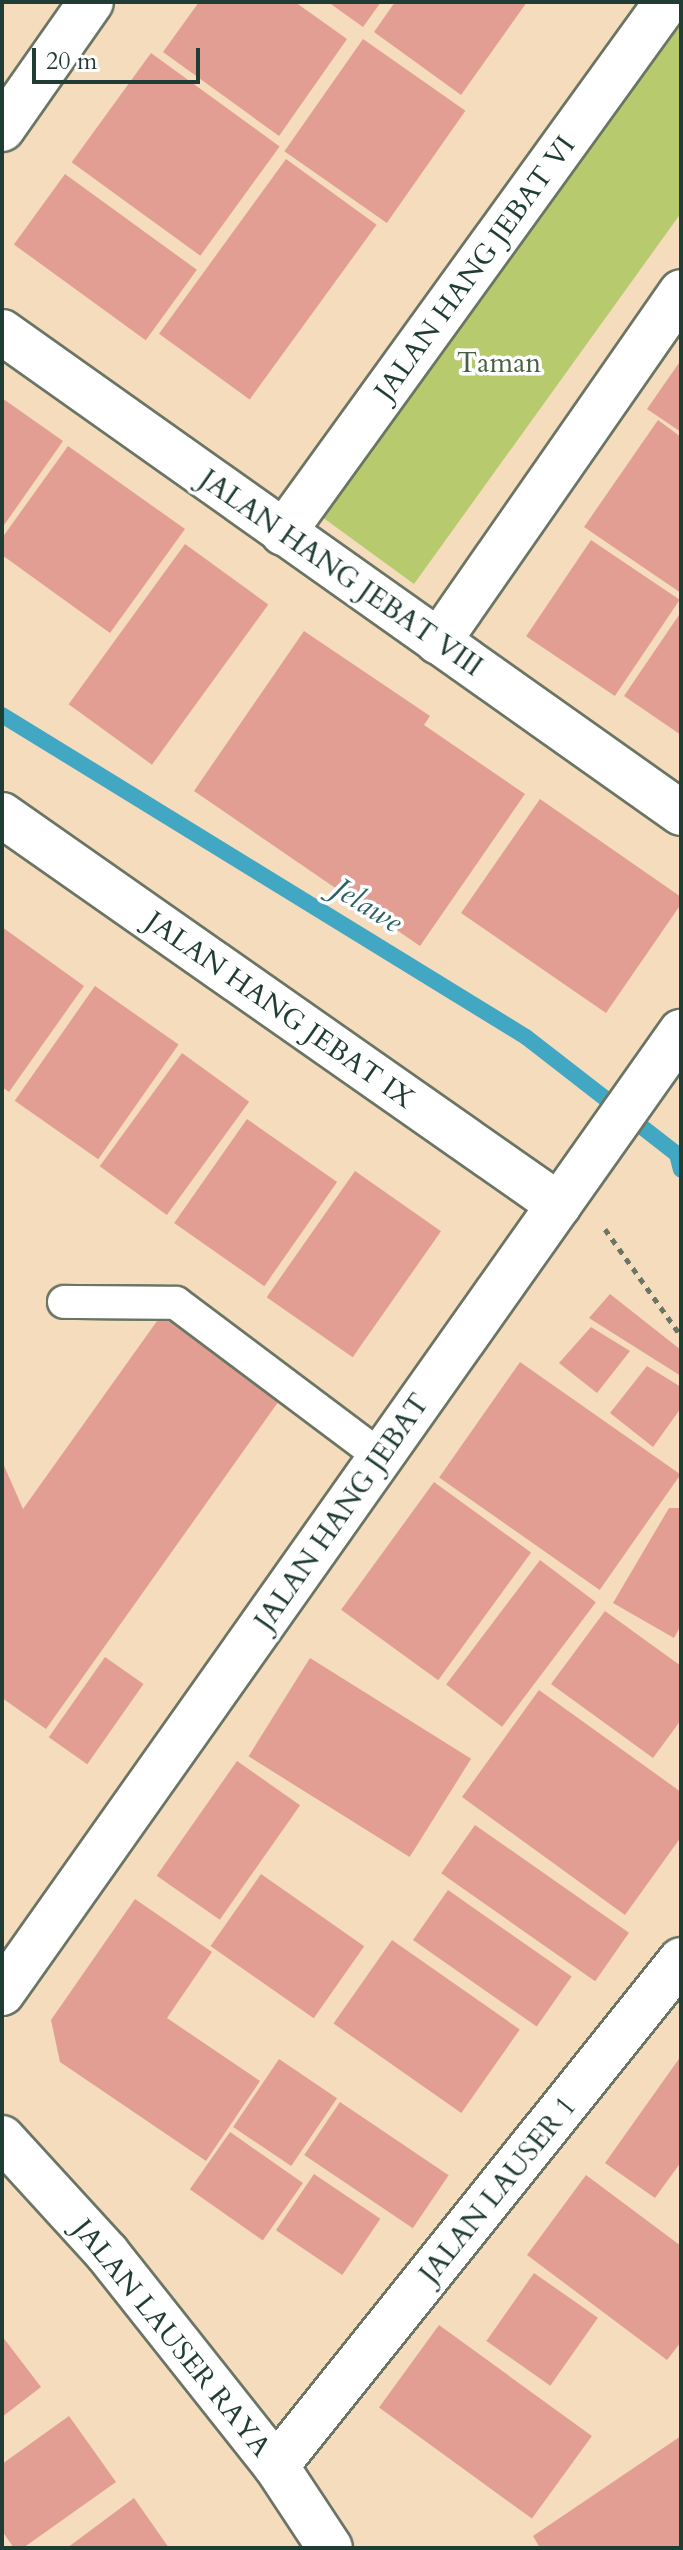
<!DOCTYPE html>
<style>
body{margin:0}
#map{position:relative;width:683px;height:2550px;overflow:hidden;background:#f4dcbd;font-family:Cardo,serif}
div>[style]{position:absolute}
.green>*{inset:0;background:#b7cb6e}
.stream>*{height:16px;margin:-8px;padding:0 8px;transform-origin:8px;border-radius:8px;background:#42a7c2}
.building>*{inset:0;background:#e39e94;transform-origin:0 0}
.path>*{height:5px;margin-top:-2.5px;transform-origin:0;background:repeating-linear-gradient(90deg,#6a7564 0 6px,transparent 0 12px)}
.roads{filter:drop-shadow(2px 0 #6a7564) drop-shadow(-2px 0 #6a7564) drop-shadow(0 2px #6a7564) drop-shadow(0 -2px #6a7564)}
.service>*{height:32px;margin:-16px;padding:0 16px;transform-origin:16px;border-radius:16px;background:#fff}
.minor>*{height:44px;margin:-22px;padding:0 22px;transform-origin:22px;border-radius:22px;background:#fff}
.tertiary>*{height:44px;margin:-22px;padding:0 22px;transform-origin:22px;border-radius:22px;background:#fff}
span{translate:-50% -50%;white-space:nowrap;text-align:center;line-height:1.15;-webkit-text-stroke:7px #fff;paint-order:stroke}
.street-label{font-size:28px;color:#1f3d34}
.park-label{font-size:28px;color:#456042}
.water-label{font-size:30px;color:#2b6266;font-style:italic}
.frame{position:absolute;inset:0;border:4px solid #1f3d34;pointer-events:none}
.scale{position:absolute;left:32px;top:48px;width:168px;height:36px;box-sizing:border-box;border:4px solid #1f3d34;border-top:0;padding-left:10px;font-size:24px;line-height:28px;white-space:nowrap;color:#1f3d34;-webkit-text-stroke:6px #fff;paint-order:stroke}
</style>
<div id="map">
<div class="green">
<div style="clip-path:polygon(681px 9px,681px 213px,414px 584px,318px 514px)"></div>
</div>
<div class="stream">
<div style="left:2px;top:715px;width:615px;rotate:31.57deg"></div>
<div style="left:526px;top:1037px;width:191px;rotate:37.8deg"></div>
<div style="left:677px;top:1154px;width:16px;rotate:76deg"></div>
</div>
<div class="building">
<div style="clip-path:polygon(199px 2px,295px 2px,347px 39px,279px 136px,163px 52px)"></div>
<div style="clip-path:polygon(328px 2px,381px 2px,363px 27px)"></div>
<div style="clip-path:polygon(395px 2px,527px 2px,461px 95px,374px 32px)"></div>
<div style="left:363px;top:39px;width:125px;height:137px;rotate:35deg"></div>
<div style="left:151px;top:53px;width:159px;height:135px;rotate:36deg"></div>
<div style="left:286px;top:159px;width:112px;height:216px;rotate:36deg"></div>
<div style="left:65px;top:174px;width:163px;height:87px;rotate:36deg"></div>
<div style="clip-path:polygon(681px 360px,681px 432px,647px 409px)"></div>
<div style="clip-path:polygon(2px 398px,63px 441px,2px 528px)"></div>
<div style="clip-path:polygon(658px 420px,681px 437px,681px 593px,584px 527px)"></div>
<div style="clip-path:polygon(68px 446px,185px 529px,110px 633px,2px 555px,2px 538px)"></div>
<div style="left:591px;top:540px;width:107px;height:116px;rotate:34deg"></div>
<div style="left:185px;top:544px;width:103px;height:198px;rotate:36deg"></div>
<div style="clip-path:polygon(681px 612px,681px 735px,624px 696px)"></div>
<div style="clip-path:polygon(304px 631px,430px 716px,424px 725px,525px 794px,420px 946px,194px 791px)"></div>
<div style="clip-path:polygon(540px 799px,681px 897px,681px 904px,606px 1013px,461px 913px)"></div>
<div style="clip-path:polygon(2px 927px,84px 986px,9px 1092px,2px 1087px)"></div>
<div style="left:95px;top:986px;width:102px;height:140px;rotate:35deg"></div>
<div style="left:182px;top:1053px;width:83px;height:140px;rotate:36deg"></div>
<div style="left:247px;top:1119px;width:110px;height:127px;rotate:35deg"></div>
<div style="left:355px;top:1171px;width:105px;height:154px;rotate:35deg"></div>
<div style="clip-path:polygon(610px 1294px,681px 1350px,681px 1376px,589px 1318px)"></div>
<div style="clip-path:polygon(162px 1314px,281px 1398px,46px 1729px,2px 1698px,2px 1461px,23px 1509px)"></div>
<div style="clip-path:polygon(591px 1327px,630px 1351px,597px 1393px,559px 1363px)"></div>
<div style="left:520px;top:1362px;width:196px;height:141px;rotate:35deg"></div>
<div style="clip-path:polygon(647px 1366px,681px 1387px,681px 1408px,653px 1447px,610px 1413px)"></div>
<div style="left:434px;top:1482px;width:120px;height:158px;rotate:36deg"></div>
<div style="clip-path:polygon(669px 1508px,681px 1508px,681px 1625px,674px 1638px,613px 1603px)"></div>
<div style="left:540px;top:1560px;width:70px;height:156px;rotate:37deg"></div>
<div style="clip-path:polygon(605px 1611px,681px 1666px,681px 1720px,653px 1758px,551px 1684px)"></div>
<div style="left:105px;top:1657px;width:47px;height:98px;rotate:35deg"></div>
<div style="left:310px;top:1658px;width:190px;height:116px;rotate:32deg"></div>
<div style="clip-path:polygon(539px 1690px,681px 1792px,681px 1837px,625px 1915px,462px 1797px)"></div>
<div style="left:237px;top:1761px;width:77px;height:140px;rotate:35deg"></div>
<div style="left:475px;top:1825px;width:188px;height:59px;rotate:35deg"></div>
<div style="left:261px;top:1874px;width:126px;height:88px;rotate:35deg"></div>
<div style="left:448px;top:1890px;width:151px;height:61px;rotate:35deg"></div>
<div style="clip-path:polygon(135px 1899px,212px 1952px,167px 2018px,260px 2081px,206px 2161px,60px 2062px,51px 2020px)"></div>
<div style="left:392px;top:1940px;width:156px;height:102px;rotate:35deg"></div>
<div style="clip-path:polygon(681px 2056px,681px 2162px,655px 2198px,605px 2163px)"></div>
<div style="left:279px;top:2059px;width:70px;height:82px;rotate:34deg"></div>
<div style="left:340px;top:2102px;width:131px;height:64px;rotate:34deg"></div>
<div style="left:230px;top:2132px;width:89px;height:70px;rotate:35deg"></div>
<div style="left:314px;top:2174px;width:80px;height:68px;rotate:34deg"></div>
<div style="clip-path:polygon(586px 2175px,681px 2246px,681px 2342px,667px 2360px,527px 2255px)"></div>
<div style="left:534px;top:2273px;width:78px;height:83px;rotate:35deg"></div>
<div style="left:439px;top:2325px;width:189px;height:102px;rotate:36deg"></div>
<div style="clip-path:polygon(2px 2336px,41px 2387px,2px 2417px)"></div>
<div style="clip-path:polygon(69px 2416px,116px 2482px,23px 2548px,14px 2548px,2px 2531px,2px 2464px)"></div>
<div style="clip-path:polygon(681px 2436px,681px 2548px,540px 2548px,533px 2536px)"></div>
<div style="clip-path:polygon(134px 2498px,169px 2548px,67px 2548px)"></div>
</div>
<div class="path">
<div style="left:605px;top:1229px;width:131px;rotate:54.6deg"></div>
</div>
<div class="roads">
<div class="service">
<div style="left:64px;top:1302px;width:112px;rotate:0.5deg"></div>
<div style="left:176px;top:1303px;width:256px;rotate:36.9deg"></div>
</div>
<div class="minor">
<div style="left:2px;top:129px;width:155px;rotate:-55deg"></div>
<div style="left:2px;top:332px;width:832px;rotate:35.31deg"></div>
<div style="left:283px;top:533px;width:655px;rotate:-54.13deg"></div>
<div style="left:438px;top:642px;width:426px;rotate:-55.2deg"></div>
<div style="left:2px;top:815px;width:680px;rotate:35deg"></div>
<div style="left:2px;top:1993px;width:1177px;rotate:-54.76deg"></div>
<div style="left:276px;top:2466px;width:648px;rotate:-51.33deg"></div>
</div>
<div class="tertiary">
<div style="left:2px;top:2138px;width:156px;rotate:47.6deg"></div>
<div style="left:107px;top:2253px;width:272px;rotate:51.6deg"></div>
<div style="left:276px;top:2466px;width:98px;rotate:56.6deg"></div>
</div>
</div>
<div class="street-label">
<span style="left:475px;top:268px;rotate:-54deg">JALAN HANG JEBAT VI</span>
<span style="left:341px;top:573px;rotate:35deg">JALAN HANG JEBAT VIII</span>
<span style="left:280px;top:1010px;rotate:35deg">JALAN HANG JEBAT IX</span>
<span style="left:342px;top:1512px;rotate:-55deg">JALAN HANG JEBAT</span>
<span style="left:498px;top:2190px;rotate:-51deg">JALAN LAUSER 1</span>
<span style="left:172px;top:2338px;rotate:51deg">JALAN LAUSER RAYA</span>
</div>
<div class="park-label">
<span style="left:499px;top:363px">Taman</span>
</div>
<div class="water-label">
<span style="left:367px;top:906px;rotate:32deg">Jelawe</span>
</div>
<div class="frame"></div>
<div class="scale">20 m</div>
</div>
